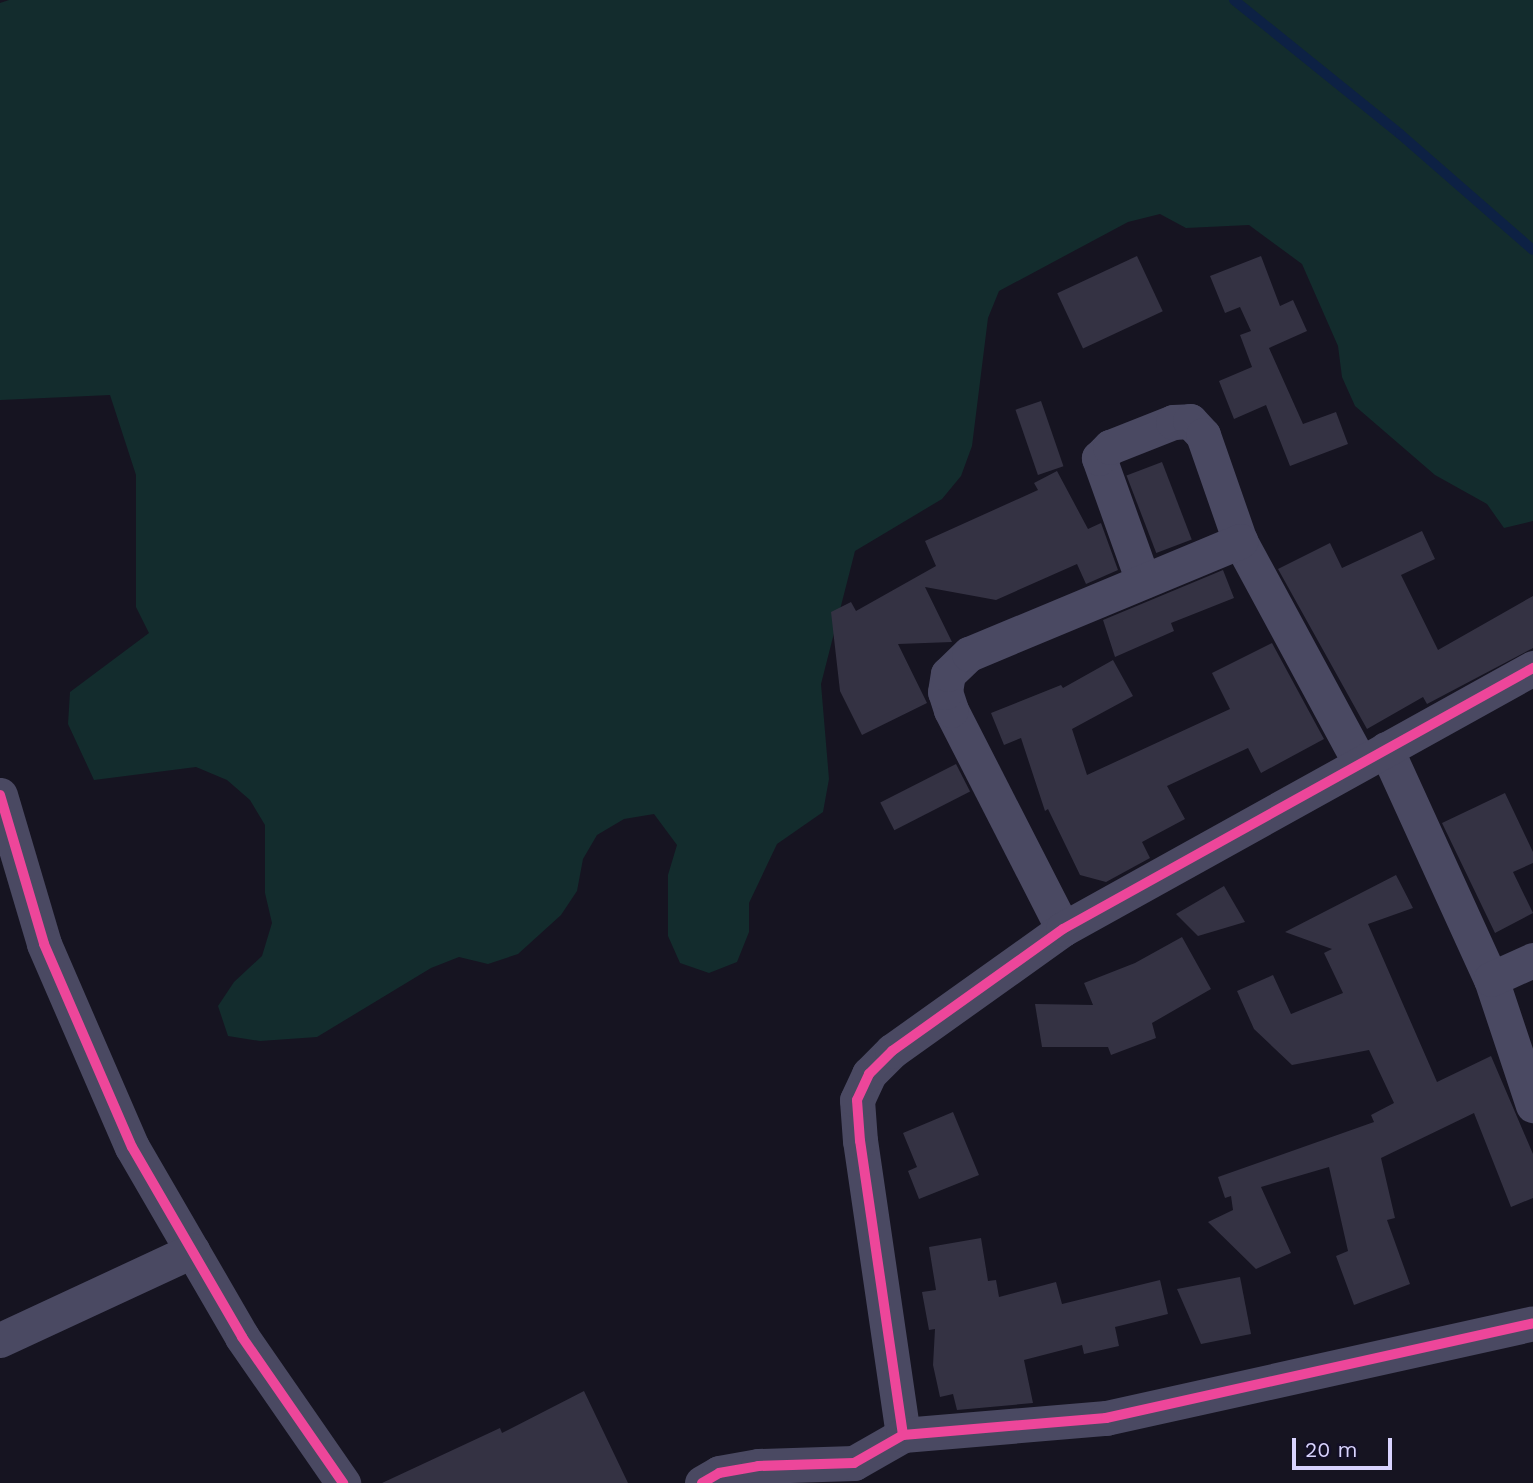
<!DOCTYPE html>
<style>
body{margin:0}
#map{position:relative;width:1533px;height:1483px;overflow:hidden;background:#161421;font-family:"Work Sans",sans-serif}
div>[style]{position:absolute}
.green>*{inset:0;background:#132c2d}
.stream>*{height:10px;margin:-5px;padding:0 5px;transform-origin:5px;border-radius:5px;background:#0d2144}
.building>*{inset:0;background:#343243;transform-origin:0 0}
.minor>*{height:35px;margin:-17.5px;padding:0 17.5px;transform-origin:17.5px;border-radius:17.5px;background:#4a4962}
.cycleway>*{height:10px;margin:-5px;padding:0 5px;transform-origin:5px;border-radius:5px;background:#ed469a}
span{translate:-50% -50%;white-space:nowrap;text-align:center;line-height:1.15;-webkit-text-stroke:7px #130f26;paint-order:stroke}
.scale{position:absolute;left:1292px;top:1438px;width:100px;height:32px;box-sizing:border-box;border:4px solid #d9d4ff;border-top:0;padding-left:9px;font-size:21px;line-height:24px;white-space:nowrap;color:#d9d4ff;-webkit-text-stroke:5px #130f26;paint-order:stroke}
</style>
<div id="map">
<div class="green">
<div style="clip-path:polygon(9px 0,1533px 0,1533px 521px,1504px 528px,1487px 504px,1435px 475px,1355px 406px,1342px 377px,1338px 346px,1302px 264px,1249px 225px,1186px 228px,1160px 214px,1128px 222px,999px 291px,988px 318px,972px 446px,961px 476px,942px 499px,855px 551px,821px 684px,829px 779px,823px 812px,777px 844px,749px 903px,749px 932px,737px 962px,709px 973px,680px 963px,668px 936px,668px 875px,677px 845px,654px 814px,624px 819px,597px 835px,583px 859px,577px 891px,561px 915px,518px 954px,488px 964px,459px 957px,431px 968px,317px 1037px,260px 1041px,228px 1036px,218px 1006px,234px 982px,262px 956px,272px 923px,265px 893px,265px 825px,250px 800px,227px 780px,196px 767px,94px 780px,68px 724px,70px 692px,149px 633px,136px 607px,136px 475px,110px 395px,0 400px,0 3px)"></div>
</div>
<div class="stream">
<div style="left:1234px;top:0;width:213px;rotate:38.9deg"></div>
<div style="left:1400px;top:134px;width:176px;rotate:41.1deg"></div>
</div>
<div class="building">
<div style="left:1137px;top:256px;width:61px;height:88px;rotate:65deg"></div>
<div style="clip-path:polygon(1261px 256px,1280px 306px,1293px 300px,1307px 331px,1269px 348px,1303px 424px,1336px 412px,1348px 444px,1290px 466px,1266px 405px,1234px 419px,1219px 381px,1252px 367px,1240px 335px,1251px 331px,1240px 307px,1225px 313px,1210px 276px)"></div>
<div style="left:1041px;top:401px;width:69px;height:27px;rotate:71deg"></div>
<div style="left:1162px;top:462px;width:83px;height:38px;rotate:69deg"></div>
<div style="clip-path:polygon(1057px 471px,1088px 529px,1101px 523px,1118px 570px,1086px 584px,1077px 564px,996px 600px,925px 587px,952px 642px,898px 644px,927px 703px,862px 735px,840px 691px,831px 612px,851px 602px,856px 611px,936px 566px,925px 541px,1038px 490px,1034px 483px)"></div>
<div style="clip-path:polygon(1422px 531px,1435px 559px,1401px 575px,1438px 650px,1533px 596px,1533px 648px,1427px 704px,1423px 697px,1367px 729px,1278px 569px,1330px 543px,1342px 568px)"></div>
<div style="clip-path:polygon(1223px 570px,1234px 598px,1171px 623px,1174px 631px,1115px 657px,1103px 620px)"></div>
<div style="clip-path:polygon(1272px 643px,1324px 739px,1261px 773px,1248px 748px,1167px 786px,1185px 819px,1142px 842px,1150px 858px,1106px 882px,1080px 875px,1048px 809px,1045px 811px,1021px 738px,1004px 745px,991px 713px,1061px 685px,1063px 688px,1113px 660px,1133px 696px,1072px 729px,1087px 775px,1230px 709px,1212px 673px)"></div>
<div style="left:956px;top:764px;width:31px;height:85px;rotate:63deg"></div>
<div style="clip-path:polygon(1505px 793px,1533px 852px,1533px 863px,1513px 872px,1533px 913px,1495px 933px,1442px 823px)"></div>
<div style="clip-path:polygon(1396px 875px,1413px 908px,1368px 924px,1437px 1082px,1491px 1056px,1533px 1154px,1533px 1198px,1511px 1207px,1474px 1113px,1381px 1158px,1395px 1218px,1387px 1220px,1410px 1284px,1354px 1305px,1336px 1256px,1348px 1251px,1329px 1167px,1261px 1187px,1291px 1253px,1256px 1269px,1208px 1222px,1233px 1210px,1231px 1196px,1225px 1198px,1218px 1177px,1374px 1122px,1371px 1115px,1394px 1103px,1369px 1050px,1292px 1065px,1254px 1029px,1237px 991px,1273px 975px,1291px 1014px,1343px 993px,1324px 953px,1332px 949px,1285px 932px)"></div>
<div style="clip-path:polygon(1224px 886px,1245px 922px,1198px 936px,1176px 914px)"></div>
<div style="clip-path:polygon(1182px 937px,1211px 989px,1152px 1023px,1156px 1038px,1111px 1055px,1108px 1047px,1042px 1047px,1035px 1004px,1093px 1005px,1084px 983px,1135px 963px)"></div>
<div style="clip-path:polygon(953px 1112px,979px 1175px,919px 1199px,908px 1171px,917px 1167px,903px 1133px)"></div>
<div style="clip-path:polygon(981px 1238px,988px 1281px,996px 1280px,999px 1297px,1056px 1282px,1062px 1304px,1160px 1280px,1168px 1314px,1115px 1327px,1119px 1346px,1084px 1354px,1082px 1345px,1024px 1360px,1033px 1403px,957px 1410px,953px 1394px,940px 1397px,933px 1365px,935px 1329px,929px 1330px,922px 1292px,936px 1290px,929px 1247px)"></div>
<div style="clip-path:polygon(1240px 1277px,1251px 1334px,1201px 1344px,1177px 1289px)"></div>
<div style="clip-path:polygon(584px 1391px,628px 1483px,382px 1483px,500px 1428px,502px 1433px)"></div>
</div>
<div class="minor">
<div style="left:1143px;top:581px;width:131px;rotate:-109.7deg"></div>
<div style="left:1099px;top:458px;width:16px;rotate:-45deg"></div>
<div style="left:1110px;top:447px;width:68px;rotate:-21.6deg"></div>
<div style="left:1173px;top:422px;width:17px;rotate:-3deg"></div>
<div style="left:1190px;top:421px;width:19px;rotate:47deg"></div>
<div style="left:1203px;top:435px;width:112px;rotate:70.8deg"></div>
<div style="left:1240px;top:541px;width:252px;rotate:61.6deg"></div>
<div style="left:1386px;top:749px;width:253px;rotate:65.5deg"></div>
<div style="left:1491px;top:979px;width:133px;rotate:71.6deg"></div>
<div style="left:0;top:795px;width:155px;rotate:73.5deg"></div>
<div style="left:44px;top:944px;width:221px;rotate:66.6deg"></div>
<div style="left:132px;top:1147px;width:220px;rotate:59.9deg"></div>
<div style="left:242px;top:1337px;width:178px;rotate:55.3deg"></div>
<div style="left:1063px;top:929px;width:246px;rotate:-117.1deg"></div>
<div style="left:951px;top:710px;width:19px;rotate:-108deg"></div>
<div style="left:945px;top:692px;width:18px;rotate:-81deg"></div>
<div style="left:948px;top:674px;width:29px;rotate:-44deg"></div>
<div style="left:969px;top:654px;width:294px;rotate:-22.6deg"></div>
<div style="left:1491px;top:979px;width:46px;rotate:-24.3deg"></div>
<div style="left:0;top:1340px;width:212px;rotate:-24.9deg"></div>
<div style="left:903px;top:1435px;width:297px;rotate:-98.3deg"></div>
<div style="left:860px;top:1141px;width:41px;rotate:-94.2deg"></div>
<div style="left:857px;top:1100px;width:29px;rotate:-65deg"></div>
<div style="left:869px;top:1074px;width:33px;rotate:-45deg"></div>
<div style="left:892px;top:1051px;width:210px;rotate:-35.5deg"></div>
<div style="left:1063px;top:929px;width:538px;rotate:-29.04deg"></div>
<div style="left:702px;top:1483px;width:20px;rotate:-30deg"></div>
<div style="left:719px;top:1473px;width:40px;rotate:-10deg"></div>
<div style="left:758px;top:1466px;width:96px;rotate:-1.8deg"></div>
<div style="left:854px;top:1463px;width:56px;rotate:-29.7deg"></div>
<div style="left:903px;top:1435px;width:204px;rotate:-4.8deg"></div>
<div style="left:1106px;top:1418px;width:437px;rotate:-12.5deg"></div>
</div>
<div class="cycleway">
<div style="left:0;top:795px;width:155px;rotate:73.5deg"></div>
<div style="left:44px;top:944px;width:221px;rotate:66.6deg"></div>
<div style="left:132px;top:1147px;width:220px;rotate:59.9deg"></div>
<div style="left:242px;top:1337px;width:178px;rotate:55.3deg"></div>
<div style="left:903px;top:1435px;width:297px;rotate:-98.3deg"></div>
<div style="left:860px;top:1141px;width:41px;rotate:-94.2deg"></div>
<div style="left:857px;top:1100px;width:29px;rotate:-65deg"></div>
<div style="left:869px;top:1074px;width:33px;rotate:-45deg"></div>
<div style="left:892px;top:1051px;width:210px;rotate:-35.5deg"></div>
<div style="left:1063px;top:929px;width:538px;rotate:-29.04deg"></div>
<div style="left:702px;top:1483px;width:20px;rotate:-30deg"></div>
<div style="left:719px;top:1473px;width:40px;rotate:-10deg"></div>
<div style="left:758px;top:1466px;width:96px;rotate:-1.8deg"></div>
<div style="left:854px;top:1463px;width:56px;rotate:-29.7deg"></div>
<div style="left:903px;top:1435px;width:204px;rotate:-4.8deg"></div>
<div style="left:1106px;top:1418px;width:437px;rotate:-12.5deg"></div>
</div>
<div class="scale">20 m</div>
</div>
